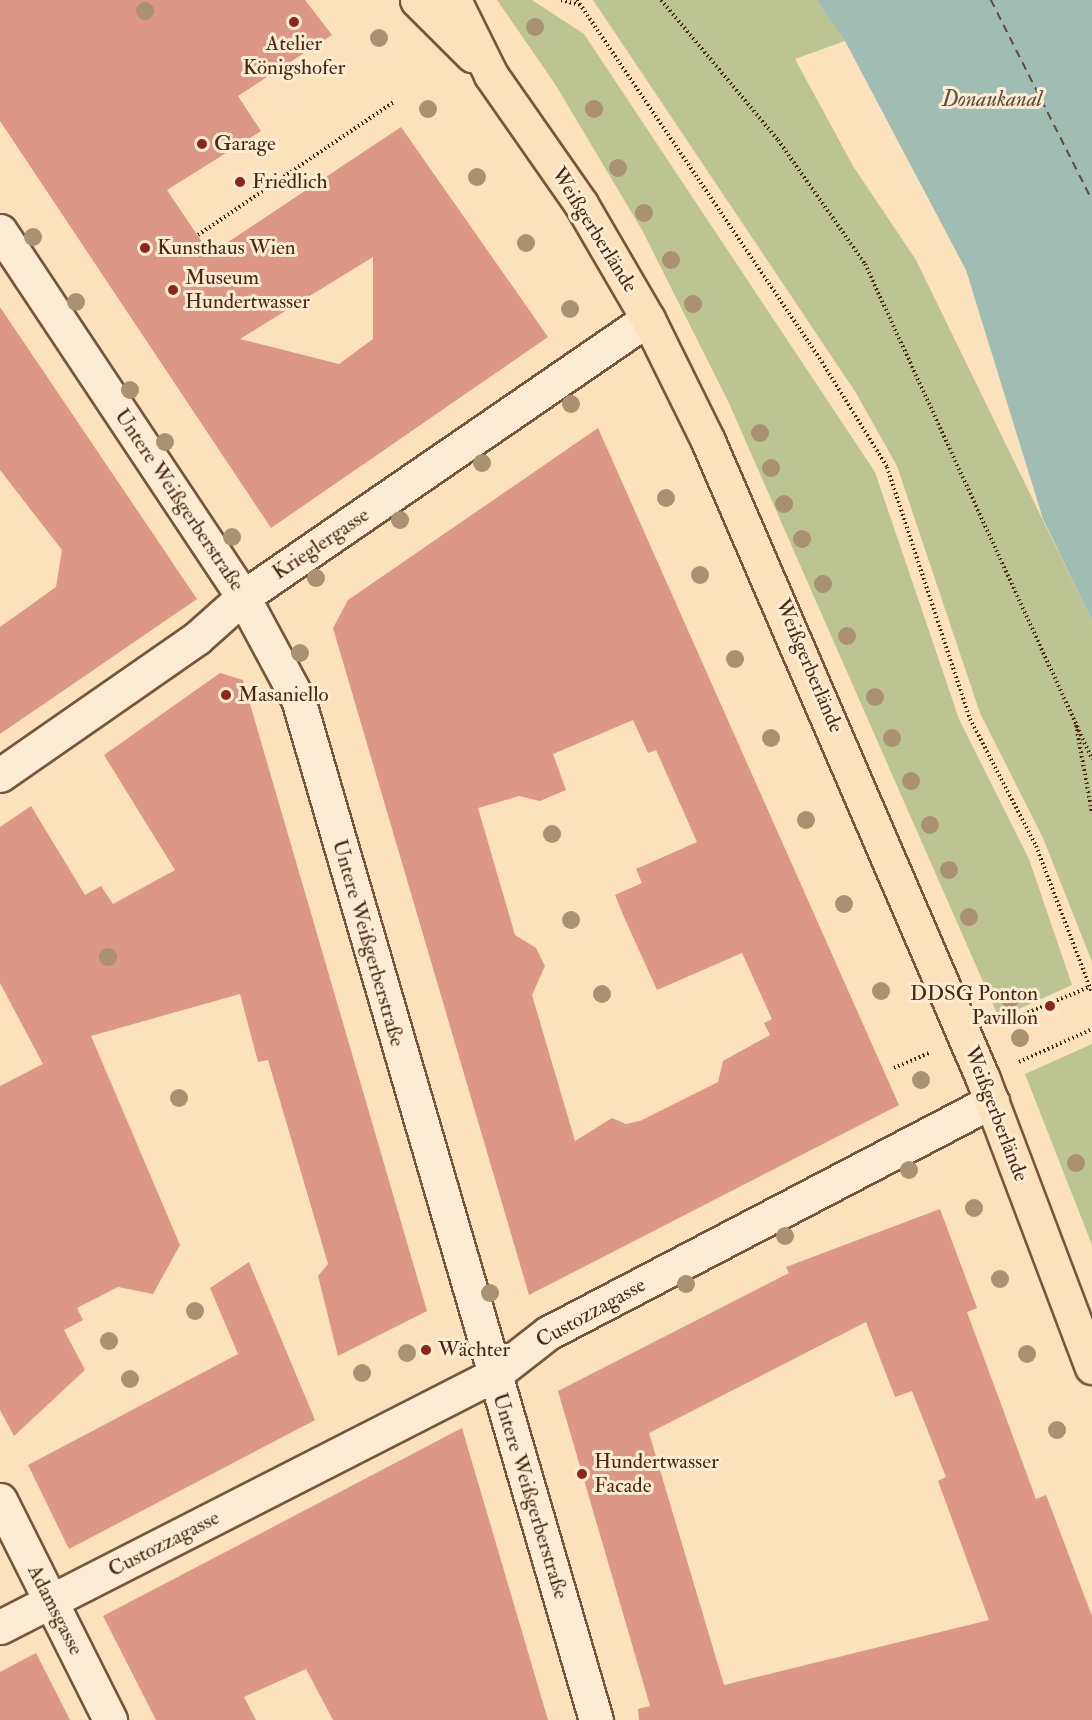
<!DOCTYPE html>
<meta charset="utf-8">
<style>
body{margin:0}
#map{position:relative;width:1092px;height:1720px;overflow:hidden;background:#fce2bc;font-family:"IM FELL Double Pica",serif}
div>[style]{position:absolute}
.green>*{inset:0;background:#bcc493}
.water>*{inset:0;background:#9fbdb2}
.ferry>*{height:1.5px;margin-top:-0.75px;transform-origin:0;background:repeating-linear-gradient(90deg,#5e4d3c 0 8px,transparent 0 14px)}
.building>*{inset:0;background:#dd9787}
.path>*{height:4px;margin-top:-2px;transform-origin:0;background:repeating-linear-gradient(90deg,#492814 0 1.5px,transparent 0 4.5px)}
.roads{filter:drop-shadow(2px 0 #76563e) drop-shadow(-2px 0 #76563e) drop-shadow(0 2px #76563e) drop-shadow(0 -2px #76563e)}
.street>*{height:33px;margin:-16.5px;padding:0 16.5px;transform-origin:16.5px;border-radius:16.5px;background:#fdecd3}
.primary>*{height:33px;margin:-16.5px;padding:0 16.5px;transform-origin:16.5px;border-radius:16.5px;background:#fce2bc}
.trees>*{width:18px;height:18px;margin:-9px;border-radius:50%;background:#aa9171}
.dots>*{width:16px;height:16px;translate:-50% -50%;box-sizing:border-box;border:3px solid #fdecd3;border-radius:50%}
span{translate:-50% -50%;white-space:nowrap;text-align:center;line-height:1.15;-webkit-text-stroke:6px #fdecd3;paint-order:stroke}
.poi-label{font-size:21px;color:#492814}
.left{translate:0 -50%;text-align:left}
.right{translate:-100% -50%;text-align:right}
.street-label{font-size:21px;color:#492814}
.water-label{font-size:22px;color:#5e4d3c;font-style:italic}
</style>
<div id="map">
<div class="green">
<div style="clip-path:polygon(497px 0,532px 0,584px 34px,875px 472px,959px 719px,1029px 859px,1072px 985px,999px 1018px,728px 401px,642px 230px,555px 84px)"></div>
<div style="clip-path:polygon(593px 0,816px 0,845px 41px,795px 59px,853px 166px,916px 260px,1092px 621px,1092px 962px,1043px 838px,980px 713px,897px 466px,856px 393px)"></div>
<div style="clip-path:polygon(1092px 1044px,1092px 1245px,1025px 1074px)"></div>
</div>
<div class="water">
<div style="clip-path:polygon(816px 0,1092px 0,1092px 621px,1043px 519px,966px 270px,845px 41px)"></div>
</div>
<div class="ferry">
<div style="left:991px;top:0;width:224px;rotate:63.2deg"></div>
</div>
<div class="building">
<div style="clip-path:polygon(evenodd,0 0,305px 0,332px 35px,238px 96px,261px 131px,167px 190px,210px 254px,401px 127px,548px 337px,271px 528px,0 121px,0 0,373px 257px,373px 339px,339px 364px,240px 339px,373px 257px)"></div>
<div style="clip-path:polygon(0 307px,197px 599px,0 734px,0 627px,56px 587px,62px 550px,0 470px)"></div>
<div style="clip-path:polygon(evenodd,598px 428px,899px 1105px,529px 1295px,333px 628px,348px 600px,598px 428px,633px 720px,648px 753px,656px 750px,697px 842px,636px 869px,642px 883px,615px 895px,624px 917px,657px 990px,742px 953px,772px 1019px,764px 1023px,770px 1035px,723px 1061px,718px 1082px,640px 1121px,626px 1124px,612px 1118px,575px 1141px,532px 995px,545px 966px,536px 948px,515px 935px,478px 808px,519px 796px,540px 801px,566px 790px,553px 754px,633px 720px)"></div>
<div style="clip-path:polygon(220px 673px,243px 680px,427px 1311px,338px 1356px,318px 1276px,328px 1264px,268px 1060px,258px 1062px,240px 994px,91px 1036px,180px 1245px,153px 1294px,118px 1287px,77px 1308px,83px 1320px,64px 1330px,85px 1370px,14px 1436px,0 1410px,0 1086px,43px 1064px,0 983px,0 827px,31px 806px,85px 895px,101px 886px,113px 904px,175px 870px,104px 755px)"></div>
<div style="clip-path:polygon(evenodd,940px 1209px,977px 1308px,967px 1312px,1036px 1499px,1046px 1495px,1092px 1616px,1092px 1720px,639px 1720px,638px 1709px,650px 1706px,558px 1391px,789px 1273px,786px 1267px,940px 1209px,866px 1322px,895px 1397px,912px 1391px,946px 1477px,938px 1481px,989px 1620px,724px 1685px,649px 1433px,866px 1322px)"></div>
<div style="clip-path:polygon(249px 1262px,315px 1420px,69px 1549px,28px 1465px,238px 1354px,210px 1288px)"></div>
<div style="clip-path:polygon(462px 1428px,548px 1720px,333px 1720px,306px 1669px,244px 1697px,256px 1720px,156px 1720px,103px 1616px)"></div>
<div style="clip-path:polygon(36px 1653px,70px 1720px,0 1720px,0 1672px)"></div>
</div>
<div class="path">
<div style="left:561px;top:0;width:20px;rotate:15deg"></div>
<div style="left:577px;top:0;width:437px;rotate:55.9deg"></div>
<div style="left:822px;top:362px;width:123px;rotate:58.2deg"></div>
<div style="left:887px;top:467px;width:265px;rotate:71.8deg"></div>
<div style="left:970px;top:719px;width:143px;rotate:62.5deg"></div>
<div style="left:1036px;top:846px;width:157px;rotate:69.1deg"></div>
<div style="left:661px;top:0;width:182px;rotate:50.1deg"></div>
<div style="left:778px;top:140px;width:151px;rotate:54.9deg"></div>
<div style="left:865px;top:264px;width:545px;rotate:65.36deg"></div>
<div style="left:198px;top:235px;width:238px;rotate:-34.2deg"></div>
<div style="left:1076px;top:725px;width:89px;rotate:79.7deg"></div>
<div style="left:1003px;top:1023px;width:93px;rotate:-22.7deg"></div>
<div style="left:1019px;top:1062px;width:80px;rotate:-24.3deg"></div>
<div style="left:894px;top:1068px;width:38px;rotate:-23deg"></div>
</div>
<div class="roads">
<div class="street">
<div style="left:0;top:231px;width:439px;rotate:56.4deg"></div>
<div style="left:243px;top:597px;width:116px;rotate:61.7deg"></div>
<div style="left:298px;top:699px;width:1064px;rotate:73.73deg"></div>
<div style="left:0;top:775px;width:240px;rotate:-34.8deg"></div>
<div style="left:197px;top:638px;width:62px;rotate:-41.7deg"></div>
<div style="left:243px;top:597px;width:491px;rotate:-34.5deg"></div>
<div style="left:0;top:1500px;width:246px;rotate:63.4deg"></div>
<div style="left:0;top:1627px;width:555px;rotate:-27.03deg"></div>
<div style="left:494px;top:1375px;width:68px;rotate:-37.9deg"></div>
<div style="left:548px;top:1333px;width:501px;rotate:-27.59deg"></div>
</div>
<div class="primary">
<div style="left:417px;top:0;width:78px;rotate:45deg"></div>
<div style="left:454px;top:0;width:84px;rotate:63.7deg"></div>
<div style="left:491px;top:75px;width:157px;rotate:55.1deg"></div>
<div style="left:581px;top:204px;width:133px;rotate:59.8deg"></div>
<div style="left:648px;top:319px;width:136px;rotate:63.8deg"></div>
<div style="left:708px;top:441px;width:695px;rotate:66.68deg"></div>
<div style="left:983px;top:1079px;width:308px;rotate:69.3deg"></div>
</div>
</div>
<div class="trees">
<div style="left:145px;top:11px"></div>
<div style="left:535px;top:27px"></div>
<div style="left:379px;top:38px"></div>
<div style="left:428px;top:109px"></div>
<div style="left:594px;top:109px"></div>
<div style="left:618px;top:168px"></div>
<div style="left:477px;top:177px"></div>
<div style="left:644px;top:213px"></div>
<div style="left:33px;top:237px"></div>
<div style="left:526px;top:243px"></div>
<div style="left:671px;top:260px"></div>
<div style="left:76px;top:302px"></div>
<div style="left:693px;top:304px"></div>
<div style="left:570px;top:309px"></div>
<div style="left:130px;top:390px"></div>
<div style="left:571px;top:404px"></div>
<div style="left:760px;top:433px"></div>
<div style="left:165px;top:442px"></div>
<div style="left:482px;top:463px"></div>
<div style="left:771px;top:468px"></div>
<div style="left:666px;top:498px"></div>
<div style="left:784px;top:504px"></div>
<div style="left:400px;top:520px"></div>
<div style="left:232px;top:537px"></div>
<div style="left:802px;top:539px"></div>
<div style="left:700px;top:575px"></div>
<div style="left:316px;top:578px"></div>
<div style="left:823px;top:584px"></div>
<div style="left:847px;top:636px"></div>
<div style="left:300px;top:653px"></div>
<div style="left:735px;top:659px"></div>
<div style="left:875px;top:697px"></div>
<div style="left:771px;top:738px"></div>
<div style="left:892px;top:738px"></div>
<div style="left:911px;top:781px"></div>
<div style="left:806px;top:820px"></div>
<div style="left:930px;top:825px"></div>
<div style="left:552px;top:834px"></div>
<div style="left:949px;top:870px"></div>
<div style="left:844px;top:904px"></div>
<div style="left:969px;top:917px"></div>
<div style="left:571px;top:920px"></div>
<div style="left:108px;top:957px"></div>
<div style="left:881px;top:991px"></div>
<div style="left:602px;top:994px"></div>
<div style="left:1010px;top:999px"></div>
<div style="left:1020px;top:1038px"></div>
<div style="left:921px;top:1080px"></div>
<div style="left:179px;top:1098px"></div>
<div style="left:1076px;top:1163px"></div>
<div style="left:909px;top:1170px"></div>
<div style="left:974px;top:1208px"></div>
<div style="left:785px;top:1236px"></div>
<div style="left:1000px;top:1279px"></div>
<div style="left:686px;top:1284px"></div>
<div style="left:490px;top:1293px"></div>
<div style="left:195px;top:1311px"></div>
<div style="left:109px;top:1341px"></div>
<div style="left:407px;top:1353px"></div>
<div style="left:1027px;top:1354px"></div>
<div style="left:362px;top:1373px"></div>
<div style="left:130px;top:1379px"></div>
<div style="left:1057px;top:1430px"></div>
</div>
<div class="dots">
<div style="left:294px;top:22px;background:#8f2418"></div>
<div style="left:202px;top:144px;background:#8f2418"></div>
<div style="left:240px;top:182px;background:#8f2418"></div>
<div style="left:145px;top:248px;background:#8f2418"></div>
<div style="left:173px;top:290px;background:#8f2418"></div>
<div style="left:226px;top:695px;background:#8f2418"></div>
<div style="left:1050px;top:1006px;background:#8f2418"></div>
<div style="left:426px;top:1350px;background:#8f2418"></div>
<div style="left:582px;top:1474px;background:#8f2418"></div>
</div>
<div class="poi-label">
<span style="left:294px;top:56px">Atelier<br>Königshofer</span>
<span class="left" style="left:214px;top:144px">Garage</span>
<span class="left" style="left:252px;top:182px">Friedlich</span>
<span class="left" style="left:157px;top:248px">Kunsthaus Wien</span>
<span class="left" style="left:185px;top:290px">Museum<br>Hundertwasser</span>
<span class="left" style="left:238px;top:695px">Masaniello</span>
<span class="right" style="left:1038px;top:1006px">DDSG Ponton<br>Pavillon</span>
<span class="left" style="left:438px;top:1350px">Wächter</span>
<span class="left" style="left:594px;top:1474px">Hundertwasser<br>Facade</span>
</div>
<div class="street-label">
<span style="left:594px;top:230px;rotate:58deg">Weißgerberlände</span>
<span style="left:179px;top:500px;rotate:56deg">Untere Weißgerberstraße</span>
<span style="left:321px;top:544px;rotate:-34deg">Krieglergasse</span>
<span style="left:809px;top:666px;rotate:67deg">Weißgerberlände</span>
<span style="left:368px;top:943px;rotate:74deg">Untere Weißgerberstraße</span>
<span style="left:996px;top:1114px;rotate:69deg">Weißgerberlände</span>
<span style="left:591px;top:1313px;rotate:-29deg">Custozzagasse</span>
<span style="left:530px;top:1496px;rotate:73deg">Untere Weißgerberstraße</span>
<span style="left:164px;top:1544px;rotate:-27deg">Custozzagasse</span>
<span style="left:55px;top:1610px;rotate:63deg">Adamsgasse</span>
</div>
<div class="water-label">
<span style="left:992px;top:100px">Donaukanal</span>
</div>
</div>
